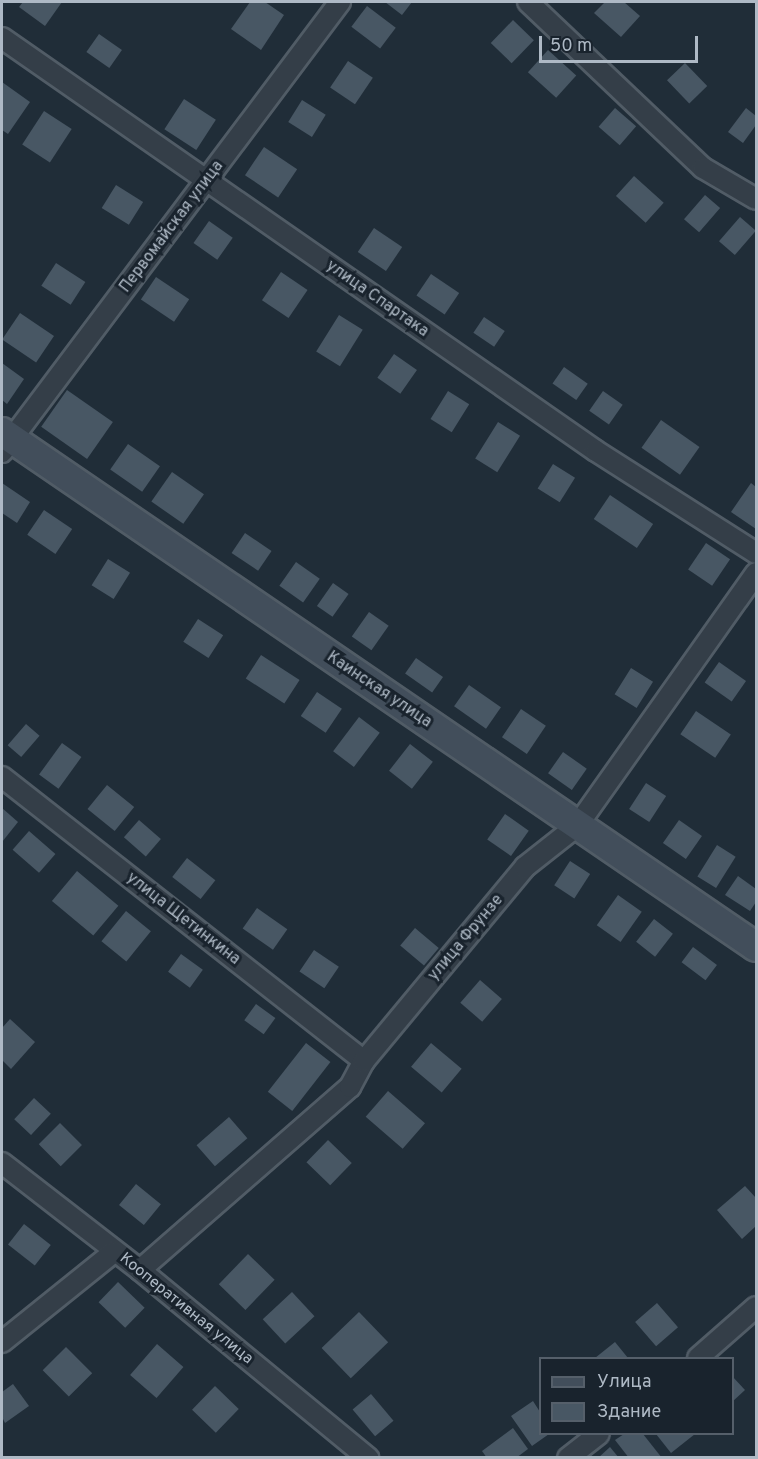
<!DOCTYPE html>
<meta charset="utf-8">
<style>
body{margin:0}
#map{position:relative;width:758px;height:1459px;overflow:hidden;background:#202d38;font-family:Overpass,sans-serif}
div>[style]{position:absolute}
.building>*{inset:0;background:#485764;transform-origin:0 0}
.roads{filter:drop-shadow(2px 0 #515c66) drop-shadow(-2px 0 #515c66) drop-shadow(0 2px #515c66) drop-shadow(0 -2px #515c66)}
.minor>*{height:20px;margin:-10px;padding:0 10px;transform-origin:10px;border-radius:10px;background:#343e48}
.secondary>*{height:28px;margin:-14px;padding:0 14px;transform-origin:14px;border-radius:14px;background:#424e5b}
span{translate:-50% -50%;white-space:nowrap;text-align:center;line-height:1.15;-webkit-text-stroke:6px #19232d;paint-order:stroke}
.street-label{font-size:16px;color:#aeb9c5}
.frame{position:absolute;inset:0;border:3px solid #aeb9c5;pointer-events:none}
.legend{position:absolute;left:539px;top:1357px;width:195px;height:78px;box-sizing:border-box;background:#19232d;border:2px solid #555f6a;margin:0;padding:8px 10px;list-style:none;font-size:18px;color:#aeb9c5}
.legend li{display:flex;align-items:center;gap:12px;height:30px}
.legend b{width:30px;border:2px solid #555f6a}
.scale{position:absolute;left:539px;top:36px;width:159px;height:27px;box-sizing:border-box;border:3px solid #aeb9c5;border-top:0;padding-left:8px;font-size:18px;line-height:21px;white-space:nowrap;color:#aeb9c5;-webkit-text-stroke:4px #19232d;paint-order:stroke}
</style>
<div id="map">
<div class="building">
<div style="clip-path:polygon(23px 2px,62px 2px,45px 26px,19px 7px)"></div>
<div style="clip-path:polygon(250px 2px,265px 2px,284px 15px,261px 50px,231px 29px)"></div>
<div style="clip-path:polygon(385px 2px,412px 2px,402px 15px)"></div>
<div style="clip-path:polygon(605px 2px,624px 2px,640px 16px,621px 37px,594px 13px)"></div>
<div style="left:367px;top:6px;width:36px;height:26px;rotate:37deg"></div>
<div style="left:513px;top:20px;width:29px;height:32px;rotate:44deg"></div>
<div style="left:99px;top:34px;width:28px;height:22px;rotate:35deg"></div>
<div style="left:548px;top:50px;width:38px;height:30px;rotate:42deg"></div>
<div style="left:348px;top:61px;width:30px;height:32px;rotate:34deg"></div>
<div style="left:685px;top:63px;width:32px;height:25px;rotate:46deg"></div>
<div style="clip-path:polygon(2px 82px,30px 102px,8px 134px,2px 130px)"></div>
<div style="left:184px;top:99px;width:38px;height:36px;rotate:33deg"></div>
<div style="left:302px;top:100px;width:28px;height:26px;rotate:32deg"></div>
<div style="left:615px;top:108px;width:28px;height:25px;rotate:41deg"></div>
<div style="clip-path:polygon(746px 108px,756px 116px,756px 125px,743px 143px,728px 132px)"></div>
<div style="left:44px;top:111px;width:33px;height:40px;rotate:33deg"></div>
<div style="left:264px;top:147px;width:40px;height:34px;rotate:34deg"></div>
<div style="left:634px;top:176px;width:40px;height:27px;rotate:42deg"></div>
<div style="left:116px;top:185px;width:32px;height:27px;rotate:32deg"></div>
<div style="left:705px;top:195px;width:20px;height:32px;rotate:41deg"></div>
<div style="left:740px;top:217px;width:21px;height:32px;rotate:41deg"></div>
<div style="left:209px;top:221px;width:29px;height:27px;rotate:35deg"></div>
<div style="left:374px;top:228px;width:34px;height:29px;rotate:34deg"></div>
<div style="left:56px;top:263px;width:35px;height:27px;rotate:33deg"></div>
<div style="left:281px;top:272px;width:32px;height:34px;rotate:34deg"></div>
<div style="left:431px;top:274px;width:34px;height:26px;rotate:34deg"></div>
<div style="left:156px;top:277px;width:40px;height:27px;rotate:34deg"></div>
<div style="left:20px;top:313px;width:41px;height:32px;rotate:34deg"></div>
<div style="left:339px;top:315px;width:28px;height:43px;rotate:32deg"></div>
<div style="left:484px;top:317px;width:25px;height:19px;rotate:34deg"></div>
<div style="left:394px;top:354px;width:28px;height:29px;rotate:35deg"></div>
<div style="clip-path:polygon(2px 363px,24px 379px,7px 404px,2px 400px)"></div>
<div style="left:564px;top:367px;width:29px;height:20px;rotate:35deg"></div>
<div style="left:67px;top:390px;width:56px;height:45px;rotate:35deg"></div>
<div style="left:448px;top:391px;width:25px;height:33px;rotate:32deg"></div>
<div style="left:603px;top:391px;width:24px;height:24px;rotate:35deg"></div>
<div style="left:661px;top:420px;width:47px;height:34px;rotate:35deg"></div>
<div style="left:498px;top:422px;width:26px;height:43px;rotate:32deg"></div>
<div style="left:128px;top:444px;width:39px;height:31px;rotate:35deg"></div>
<div style="left:553px;top:464px;width:26px;height:29px;rotate:32deg"></div>
<div style="left:172px;top:472px;width:39px;height:36px;rotate:35deg"></div>
<div style="clip-path:polygon(2px 483px,30px 502px,17px 523px,2px 513px)"></div>
<div style="clip-path:polygon(751px 483px,756px 487px,756px 529px,731px 512px)"></div>
<div style="left:610px;top:495px;width:52px;height:29px;rotate:34deg"></div>
<div style="left:44px;top:510px;width:34px;height:30px;rotate:34deg"></div>
<div style="left:245px;top:533px;width:32px;height:24px;rotate:34deg"></div>
<div style="left:706px;top:543px;width:29px;height:32px;rotate:34deg"></div>
<div style="left:108px;top:559px;width:26px;height:31px;rotate:32deg"></div>
<div style="left:296px;top:562px;width:29px;height:29px;rotate:35deg"></div>
<div style="left:333px;top:583px;width:19px;height:28px;rotate:35deg"></div>
<div style="left:369px;top:612px;width:24px;height:30px;rotate:35deg"></div>
<div style="left:198px;top:619px;width:30px;height:27px;rotate:33deg"></div>
<div style="left:261px;top:655px;width:46px;height:28px;rotate:33deg"></div>
<div style="left:416px;top:658px;width:33px;height:19px;rotate:35deg"></div>
<div style="left:719px;top:662px;width:33px;height:25px;rotate:35deg"></div>
<div style="left:631px;top:668px;width:26px;height:31px;rotate:32deg"></div>
<div style="left:469px;top:685px;width:39px;height:26px;rotate:35deg"></div>
<div style="left:317px;top:692px;width:30px;height:29px;rotate:34deg"></div>
<div style="left:521px;top:709px;width:30px;height:34px;rotate:34deg"></div>
<div style="left:696px;top:711px;width:42px;height:28px;rotate:34deg"></div>
<div style="left:359px;top:717px;width:26px;height:43px;rotate:37deg"></div>
<div style="left:26px;top:724px;width:18px;height:28px;rotate:41deg"></div>
<div style="left:62px;top:743px;width:24px;height:39px;rotate:36deg"></div>
<div style="left:410px;top:744px;width:29px;height:34px;rotate:38deg"></div>
<div style="left:563px;top:752px;width:29px;height:26px;rotate:35deg"></div>
<div style="left:646px;top:783px;width:24px;height:31px;rotate:33deg"></div>
<div style="left:107px;top:785px;width:35px;height:31px;rotate:39deg"></div>
<div style="clip-path:polygon(2px 808px,18px 822px,2px 842px)"></div>
<div style="left:505px;top:814px;width:29px;height:31px;rotate:35deg"></div>
<div style="left:139px;top:820px;width:29px;height:23px;rotate:41deg"></div>
<div style="left:679px;top:820px;width:28px;height:28px;rotate:35deg"></div>
<div style="left:29px;top:831px;width:35px;height:25px;rotate:41deg"></div>
<div style="left:717px;top:845px;width:22px;height:37px;rotate:32deg"></div>
<div style="left:187px;top:858px;width:36px;height:24px;rotate:38deg"></div>
<div style="left:570px;top:861px;width:24px;height:29px;rotate:33deg"></div>
<div style="left:77px;top:871px;width:54px;height:39px;rotate:40deg"></div>
<div style="clip-path:polygon(738px 876px,756px 889px,756px 902px,750px 911px,725px 895px)"></div>
<div style="left:618px;top:895px;width:29px;height:37px;rotate:35deg"></div>
<div style="left:257px;top:908px;width:37px;height:25px;rotate:35deg"></div>
<div style="left:126px;top:911px;width:32px;height:39px;rotate:39deg"></div>
<div style="left:654px;top:919px;width:24px;height:29px;rotate:38deg"></div>
<div style="left:415px;top:928px;width:31px;height:23px;rotate:40deg"></div>
<div style="left:693px;top:947px;width:30px;height:19px;rotate:37deg"></div>
<div style="left:314px;top:950px;width:30px;height:26px;rotate:34deg"></div>
<div style="left:181px;top:954px;width:27px;height:22px;rotate:36deg"></div>
<div style="left:480px;top:980px;width:29px;height:30px;rotate:41deg"></div>
<div style="left:256px;top:1004px;width:24px;height:20px;rotate:36deg"></div>
<div style="clip-path:polygon(10px 1019px,35px 1042px,11px 1069px,2px 1060px,2px 1028px)"></div>
<div style="left:306px;top:1043px;width:31px;height:62px;rotate:38deg"></div>
<div style="left:431px;top:1043px;width:40px;height:31px;rotate:40deg"></div>
<div style="left:388px;top:1091px;width:49px;height:34px;rotate:41deg"></div>
<div style="left:34px;top:1098px;width:23px;height:29px;rotate:43deg"></div>
<div style="left:229px;top:1117px;width:28px;height:43px;rotate:49deg"></div>
<div style="left:60px;top:1123px;width:31px;height:30px;rotate:45deg"></div>
<div style="left:328px;top:1140px;width:33px;height:31px;rotate:44deg"></div>
<div style="left:136px;top:1184px;width:32px;height:27px;rotate:39deg"></div>
<div style="clip-path:polygon(745px 1186px,756px 1198px,756px 1226px,742px 1239px,717px 1210px)"></div>
<div style="left:24px;top:1224px;width:34px;height:26px;rotate:38deg"></div>
<div style="left:248px;top:1254px;width:37px;height:42px;rotate:44deg"></div>
<div style="left:118px;top:1282px;width:37px;height:28px;rotate:44deg"></div>
<div style="left:292px;top:1292px;width:33px;height:40px;rotate:47deg"></div>
<div style="left:657px;top:1303px;width:32px;height:29px;rotate:49deg"></div>
<div style="left:359px;top:1312px;width:42px;height:52px;rotate:46deg"></div>
<div style="clip-path:polygon(615px 1342px,628px 1358px,595px 1358px)"></div>
<div style="left:157px;top:1344px;width:35px;height:41px;rotate:41deg"></div>
<div style="left:66px;top:1347px;width:37px;height:33px;rotate:45deg"></div>
<div style="clip-path:polygon(732px 1376px,745px 1390px,732px 1402px)"></div>
<div style="clip-path:polygon(13px 1384px,29px 1406px,5px 1423px,2px 1417px,2px 1392px)"></div>
<div style="left:215px;top:1386px;width:33px;height:33px;rotate:44deg"></div>
<div style="left:371px;top:1394px;width:35px;height:24px;rotate:50deg"></div>
<div style="clip-path:polygon(533px 1401px,540px 1412px,540px 1434px,549px 1434px,532px 1446px,511px 1416px)"></div>
<div style="clip-path:polygon(513px 1428px,528px 1449px,516px 1458px,487px 1458px,482px 1451px)"></div>
<div style="clip-path:polygon(624px 1434px,643px 1434px,662px 1458px,629px 1458px,615px 1440px)"></div>
<div style="clip-path:polygon(656px 1434px,695px 1434px,671px 1453px)"></div>
<div style="clip-path:polygon(610px 1447px,619px 1458px,598px 1458px)"></div>
</div>
<div class="roads">
<div class="minor">
<div style="left:528px;top:2px;width:241px;rotate:43.5deg"></div>
<div style="left:703px;top:168px;width:61px;rotate:30.3deg"></div>
<div style="left:2px;top:38px;width:723px;rotate:34.81deg"></div>
<div style="left:596px;top:451px;width:190px;rotate:32.5deg"></div>
<div style="left:2px;top:452px;width:563px;rotate:-53.09deg"></div>
<div style="left:2px;top:777px;width:460px;rotate:38.1deg"></div>
<div style="left:2px;top:1163px;width:175px;rotate:37.8deg"></div>
<div style="left:140px;top:1270px;width:296px;rotate:39.5deg"></div>
<div style="left:140px;top:1270px;width:279px;rotate:-41.1deg"></div>
<div style="left:350px;top:1087px;width:30px;rotate:-62deg"></div>
<div style="left:364px;top:1061px;width:252px;rotate:-50.3deg"></div>
<div style="left:525px;top:867px;width:66px;rotate:-38.3deg"></div>
<div style="left:577px;top:826px;width:310px;rotate:-54.7deg"></div>
<div style="left:2px;top:1342px;width:144px;rotate:-38.8deg"></div>
<div style="left:698px;top:1358px;width:77px;rotate:-41.3deg"></div>
<div style="left:568px;top:1458px;width:39px;rotate:-38deg"></div>
</div>
<div class="secondary">
<div style="left:2px;top:432px;width:913px;rotate:34.33deg"></div>
</div>
</div>
<div class="street-label">
<span style="left:172px;top:227px;rotate:-53deg">Первомайская улица</span>
<span style="left:377px;top:299px;rotate:35deg">улица Спартака</span>
<span style="left:379px;top:690px;rotate:34deg">Каинская улица</span>
<span style="left:183px;top:919px;rotate:38deg">улица Щетинкина</span>
<span style="left:466px;top:938px;rotate:-50deg">улица Фрунзе</span>
<span style="left:186px;top:1309px;rotate:39deg">Кооперативная улица</span>
</div>
<div class="frame"></div>
<ul class="legend">
<li><b style="height:8px;background:#424e5b"></b>Улица</li>
<li><b style="height:16px;background:#485764"></b>Здание</li>
</ul>
<div class="scale">50 m</div>
</div>
